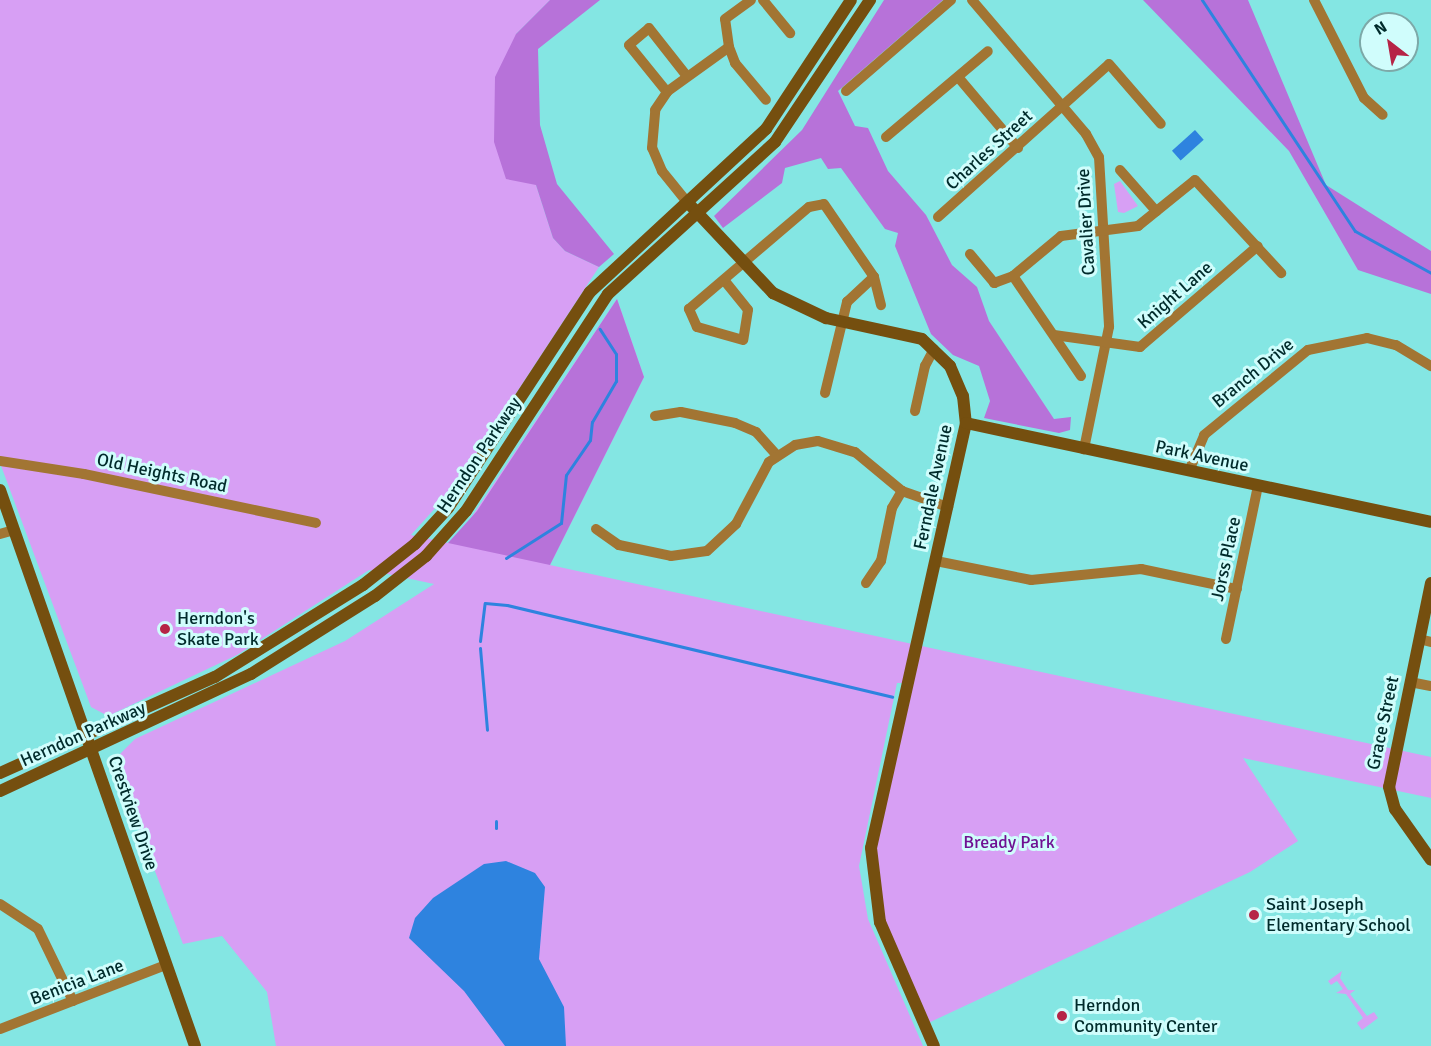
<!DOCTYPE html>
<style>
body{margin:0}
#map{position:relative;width:1431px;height:1046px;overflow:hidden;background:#84e6e3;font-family:Signika,sans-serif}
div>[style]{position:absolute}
.green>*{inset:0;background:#d79ff4}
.forest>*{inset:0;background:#b772d9}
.water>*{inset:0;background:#2e83df;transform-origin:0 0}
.stream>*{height:3px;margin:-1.5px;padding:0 1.5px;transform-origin:1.5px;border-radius:1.5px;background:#2e83df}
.street>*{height:10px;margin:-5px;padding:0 5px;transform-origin:5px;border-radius:5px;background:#a27533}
.secondary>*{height:12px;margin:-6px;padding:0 6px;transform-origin:6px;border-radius:6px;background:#754f0f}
.dots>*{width:16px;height:16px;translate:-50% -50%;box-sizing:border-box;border:3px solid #d0fdfc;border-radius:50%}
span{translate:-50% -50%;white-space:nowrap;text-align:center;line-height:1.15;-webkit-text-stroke:6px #d0fdfc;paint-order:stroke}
.street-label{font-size:18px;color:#002b2b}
.poi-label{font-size:18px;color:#002b2b}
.left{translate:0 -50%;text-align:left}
.park-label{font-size:18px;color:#6f1192}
.north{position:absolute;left:1359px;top:12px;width:60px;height:60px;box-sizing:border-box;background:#d0fdfc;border:2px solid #7da9a8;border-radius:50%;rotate:329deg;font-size:16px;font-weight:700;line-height:24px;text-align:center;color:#002b2b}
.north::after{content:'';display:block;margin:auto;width:21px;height:27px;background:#b62446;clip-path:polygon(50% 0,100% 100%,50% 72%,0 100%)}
</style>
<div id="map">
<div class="green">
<div style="clip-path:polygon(0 0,550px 0,516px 34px,536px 185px,553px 238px,565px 251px,599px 267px,455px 486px,411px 535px,448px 543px,465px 527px,617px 299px,644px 377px,550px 565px,1431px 757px,1431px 798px,1243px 758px,1298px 841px,1250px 872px,924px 1025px,886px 942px,872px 865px,905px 683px,897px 683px,859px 866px,868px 919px,923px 1046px,276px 1046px,267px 992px,222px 936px,183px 944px,118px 775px,116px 758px,135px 739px,345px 641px,434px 584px,369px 570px,237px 655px,108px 716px,91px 707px,0 463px)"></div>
<div style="clip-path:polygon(1120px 181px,1138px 206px,1124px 213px,1118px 212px,1114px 184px)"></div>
<div style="clip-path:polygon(1342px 971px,1340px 978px,1348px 990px,1355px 990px,1350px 994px,1367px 1016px,1374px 1012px,1378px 1018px,1362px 1030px,1357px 1023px,1363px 1018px,1346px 994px,1336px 993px,1343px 989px,1337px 981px,1331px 985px,1328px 981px)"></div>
</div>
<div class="forest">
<div style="clip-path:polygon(550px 0,600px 0,538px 49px,540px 125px,557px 184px,614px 254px,599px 267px,565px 251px,553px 238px,536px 185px,506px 179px,494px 142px,495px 77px,516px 34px)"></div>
<div style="clip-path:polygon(884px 0,943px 0,838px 91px,855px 126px,868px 128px,888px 171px,926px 215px,952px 265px,977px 287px,989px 321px,1054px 419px,1071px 417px,1070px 430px,1059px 433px,984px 418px,990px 401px,979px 366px,953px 355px,931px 334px,895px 246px,898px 233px,885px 229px,841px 168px,828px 169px,821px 158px,785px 168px,782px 183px,723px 228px,714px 216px,802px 130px)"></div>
<div style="clip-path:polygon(1143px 0,1248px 0,1326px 185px,1431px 251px,1431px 294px,1358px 270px,1289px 151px)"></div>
<div style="clip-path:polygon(617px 299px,644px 377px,550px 565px,448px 543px,477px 511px)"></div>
</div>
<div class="water">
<div style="left:1195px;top:130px;width:13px;height:31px;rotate:48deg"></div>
<div style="clip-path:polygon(506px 861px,535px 873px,545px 887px,539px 959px,564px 1007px,566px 1046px,505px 1046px,464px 991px,409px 938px,415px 918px,433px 898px,484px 864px)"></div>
</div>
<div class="stream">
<div style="left:1202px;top:0;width:277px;rotate:56.5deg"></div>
<div style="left:1355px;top:231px;width:87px;rotate:28.9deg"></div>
<div style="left:506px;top:558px;width:65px;rotate:-32.5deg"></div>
<div style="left:561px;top:523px;width:48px;rotate:-84.1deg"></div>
<div style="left:566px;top:475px;width:42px;rotate:-55.6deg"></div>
<div style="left:590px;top:440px;width:18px;rotate:-84deg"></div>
<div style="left:592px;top:422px;width:48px;rotate:-59.7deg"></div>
<div style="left:616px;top:381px;width:27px;rotate:-90deg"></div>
<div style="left:616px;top:354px;width:30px;rotate:-123deg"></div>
<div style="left:480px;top:641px;width:38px;rotate:-83deg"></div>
<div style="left:485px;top:603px;width:22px;rotate:5deg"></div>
<div style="left:507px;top:605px;width:396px;rotate:13.4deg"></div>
<div style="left:480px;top:648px;width:82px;rotate:85.1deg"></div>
<div style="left:496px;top:828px;width:7px;rotate:-90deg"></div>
</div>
<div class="street">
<div style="left:763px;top:0;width:43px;rotate:50.7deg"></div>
<div style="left:972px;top:0;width:176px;rotate:49.6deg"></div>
<div style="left:1086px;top:134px;width:26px;rotate:61deg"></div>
<div style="left:1099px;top:157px;width:170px;rotate:86.6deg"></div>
<div style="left:1109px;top:327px;width:125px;rotate:101.6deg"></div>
<div style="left:1314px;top:0;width:110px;rotate:63deg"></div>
<div style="left:1364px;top:98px;width:25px;rotate:42deg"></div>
<div style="left:729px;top:47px;width:28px;rotate:-98deg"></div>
<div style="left:725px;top:19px;width:32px;rotate:-36deg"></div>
<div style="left:958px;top:77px;width:93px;rotate:49.8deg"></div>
<div style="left:846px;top:91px;width:139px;rotate:-40.9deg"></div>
<div style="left:667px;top:92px;width:60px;rotate:-129deg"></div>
<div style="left:629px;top:45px;width:26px;rotate:-40deg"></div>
<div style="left:649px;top:28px;width:60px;rotate:51.8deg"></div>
<div style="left:886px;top:137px;width:133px;rotate:-40.1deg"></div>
<div style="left:1120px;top:170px;width:55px;rotate:48.7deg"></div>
<div style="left:687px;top:202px;width:40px;rotate:-129deg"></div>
<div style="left:662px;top:171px;width:25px;rotate:-113deg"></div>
<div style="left:652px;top:148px;width:38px;rotate:-85deg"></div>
<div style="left:655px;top:110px;width:23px;rotate:-56deg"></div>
<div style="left:668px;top:91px;width:75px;rotate:-35.8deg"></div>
<div style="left:729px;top:47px;width:17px;rotate:69deg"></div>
<div style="left:735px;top:63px;width:48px;rotate:50deg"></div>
<div style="left:938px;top:217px;width:229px;rotate:-41.8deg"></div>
<div style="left:1109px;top:64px;width:79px;rotate:49.1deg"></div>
<div style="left:970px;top:254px;width:38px;rotate:50deg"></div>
<div style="left:994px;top:283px;width:20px;rotate:-20deg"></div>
<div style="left:724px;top:280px;width:38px;rotate:51deg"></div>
<div style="left:748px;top:310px;width:30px;rotate:99deg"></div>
<div style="left:743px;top:340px;width:48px;rotate:-164.2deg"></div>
<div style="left:697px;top:327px;width:20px;rotate:-114deg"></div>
<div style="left:689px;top:309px;width:157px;rotate:-40.4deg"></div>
<div style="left:809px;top:207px;width:15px;rotate:-11deg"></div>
<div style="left:824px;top:204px;width:88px;rotate:55.6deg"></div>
<div style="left:874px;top:277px;width:29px;rotate:76deg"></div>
<div style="left:1054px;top:335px;width:87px;rotate:7.9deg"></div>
<div style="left:1140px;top:347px;width:155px;rotate:-40.6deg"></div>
<div style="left:1081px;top:376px;width:121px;rotate:-124.2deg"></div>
<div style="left:1013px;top:276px;width:62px;rotate:-39.8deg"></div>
<div style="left:1061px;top:236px;width:78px;rotate:-7.4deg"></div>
<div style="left:1138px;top:226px;width:73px;rotate:-38.9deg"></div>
<div style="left:1195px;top:180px;width:127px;rotate:47.2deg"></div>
<div style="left:825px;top:393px;width:94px;rotate:-76.4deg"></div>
<div style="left:847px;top:302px;width:37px;rotate:-43deg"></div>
<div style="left:915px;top:411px;width:46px;rotate:-77.5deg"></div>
<div style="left:925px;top:366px;width:19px;rotate:-62deg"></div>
<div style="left:655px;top:416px;width:26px;rotate:-9deg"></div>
<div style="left:681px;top:412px;width:55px;rotate:11.5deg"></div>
<div style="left:735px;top:423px;width:23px;rotate:23deg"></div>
<div style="left:756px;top:432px;width:31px;rotate:48deg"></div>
<div style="left:0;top:461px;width:85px;rotate:8.8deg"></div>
<div style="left:84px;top:474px;width:237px;rotate:11.9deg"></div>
<div style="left:1189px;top:471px;width:39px;rotate:-67deg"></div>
<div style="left:1204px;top:435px;width:134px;rotate:-39.3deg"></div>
<div style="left:1308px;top:350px;width:60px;rotate:-11.5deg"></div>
<div style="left:1367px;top:338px;width:30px;rotate:14deg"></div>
<div style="left:1396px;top:345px;width:41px;rotate:31deg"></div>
<div style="left:596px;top:529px;width:28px;rotate:35deg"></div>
<div style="left:619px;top:545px;width:53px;rotate:11.9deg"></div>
<div style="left:671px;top:556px;width:36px;rotate:-8deg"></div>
<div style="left:707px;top:551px;width:40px;rotate:-43deg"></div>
<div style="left:736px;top:524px;width:70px;rotate:-62deg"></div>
<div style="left:769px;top:462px;width:31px;rotate:-33deg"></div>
<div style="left:795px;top:445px;width:23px;rotate:-10deg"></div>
<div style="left:818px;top:441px;width:39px;rotate:17deg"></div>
<div style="left:855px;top:452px;width:61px;rotate:39.7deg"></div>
<div style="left:902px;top:491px;width:49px;rotate:19.2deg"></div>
<div style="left:0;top:534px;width:15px;rotate:-16deg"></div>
<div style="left:936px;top:561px;width:97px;rotate:11.3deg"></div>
<div style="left:1031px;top:580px;width:111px;rotate:-5.7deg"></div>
<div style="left:1141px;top:569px;width:98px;rotate:11.8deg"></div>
<div style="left:866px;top:583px;width:27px;rotate:-56deg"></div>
<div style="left:881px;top:561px;width:54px;rotate:-78.3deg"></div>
<div style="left:892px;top:508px;width:20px;rotate:-60deg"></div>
<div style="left:1226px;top:639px;width:156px;rotate:-78.2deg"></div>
<div style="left:1419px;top:639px;width:12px;rotate:14deg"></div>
<div style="left:1410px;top:682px;width:21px;rotate:11deg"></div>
<div style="left:0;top:904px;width:45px;rotate:33.3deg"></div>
<div style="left:38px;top:929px;width:80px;rotate:64.1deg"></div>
<div style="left:0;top:1029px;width:178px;rotate:-21.1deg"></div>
</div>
<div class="secondary">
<div style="left:691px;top:206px;width:120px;rotate:46.7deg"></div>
<div style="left:773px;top:293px;width:59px;rotate:25.3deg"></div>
<div style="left:826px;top:318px;width:98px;rotate:12.3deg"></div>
<div style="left:922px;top:339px;width:39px;rotate:44deg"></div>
<div style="left:950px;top:366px;width:33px;rotate:67deg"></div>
<div style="left:963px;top:396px;width:27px;rotate:84deg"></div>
<div style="left:966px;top:423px;width:435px;rotate:102.6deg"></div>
<div style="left:871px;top:848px;width:75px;rotate:83.1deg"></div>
<div style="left:880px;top:922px;width:135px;rotate:66.5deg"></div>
<div style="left:966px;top:423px;width:475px;rotate:12deg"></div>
<div style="left:0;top:490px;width:589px;rotate:70.67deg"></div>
<div style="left:1431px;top:583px;width:208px;rotate:101.6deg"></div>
<div style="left:1389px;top:787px;width:23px;rotate:75deg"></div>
<div style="left:1395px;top:809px;width:62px;rotate:54.8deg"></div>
<div style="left:0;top:773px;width:235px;rotate:-24.1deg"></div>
<div style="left:215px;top:677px;width:174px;rotate:-31.9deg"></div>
<div style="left:363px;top:585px;width:66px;rotate:-38.3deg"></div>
<div style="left:415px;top:544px;width:49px;rotate:-47.5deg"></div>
<div style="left:448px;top:508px;width:258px;rotate:-56.7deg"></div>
<div style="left:590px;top:292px;width:240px;rotate:-42.8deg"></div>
<div style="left:766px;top:129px;width:154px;rotate:-56.6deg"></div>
<div style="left:0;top:791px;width:277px;rotate:-25deg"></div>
<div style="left:251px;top:674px;width:146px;rotate:-32.2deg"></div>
<div style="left:375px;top:596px;width:65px;rotate:-38.1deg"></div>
<div style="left:426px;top:556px;width:60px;rotate:-48.4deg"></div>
<div style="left:466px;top:511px;width:259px;rotate:-56.8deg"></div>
<div style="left:608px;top:294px;width:226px;rotate:-42.3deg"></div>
<div style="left:775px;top:142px;width:171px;rotate:-56.2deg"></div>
</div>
<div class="dots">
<div style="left:165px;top:629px;background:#b62446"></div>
<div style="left:1254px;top:915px;background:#b62446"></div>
<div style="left:1062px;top:1016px;background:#b62446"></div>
</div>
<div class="street-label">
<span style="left:989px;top:150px;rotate:-42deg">Charles Street</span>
<span style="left:1086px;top:222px;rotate:-93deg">Cavalier Drive</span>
<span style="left:1175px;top:295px;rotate:-41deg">Knight Lane</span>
<span style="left:1253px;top:373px;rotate:-39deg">Branch Drive</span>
<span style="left:479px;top:455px;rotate:-56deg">Herndon Parkway</span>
<span style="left:1202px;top:456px;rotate:12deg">Park Avenue</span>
<span style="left:162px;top:473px;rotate:12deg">Old Heights Road</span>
<span style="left:933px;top:487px;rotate:-78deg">Ferndale Avenue</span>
<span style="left:1226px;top:559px;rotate:-78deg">Jorss Place</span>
<span style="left:1383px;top:723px;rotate:-78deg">Grace Street</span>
<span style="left:83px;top:734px;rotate:-24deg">Herndon Parkway</span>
<span style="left:133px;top:813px;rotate:71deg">Crestview Drive</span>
<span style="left:77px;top:982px;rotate:-21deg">Benicia Lane</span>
</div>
<div class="poi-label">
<span class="left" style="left:177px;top:629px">Herndon's<br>Skate Park</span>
<span class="left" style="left:1266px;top:915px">Saint Joseph<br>Elementary School</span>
<span class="left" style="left:1074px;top:1016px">Herndon<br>Community Center</span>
</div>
<div class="park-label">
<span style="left:1009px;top:842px">Bready Park</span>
</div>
<div class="north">N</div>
</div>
